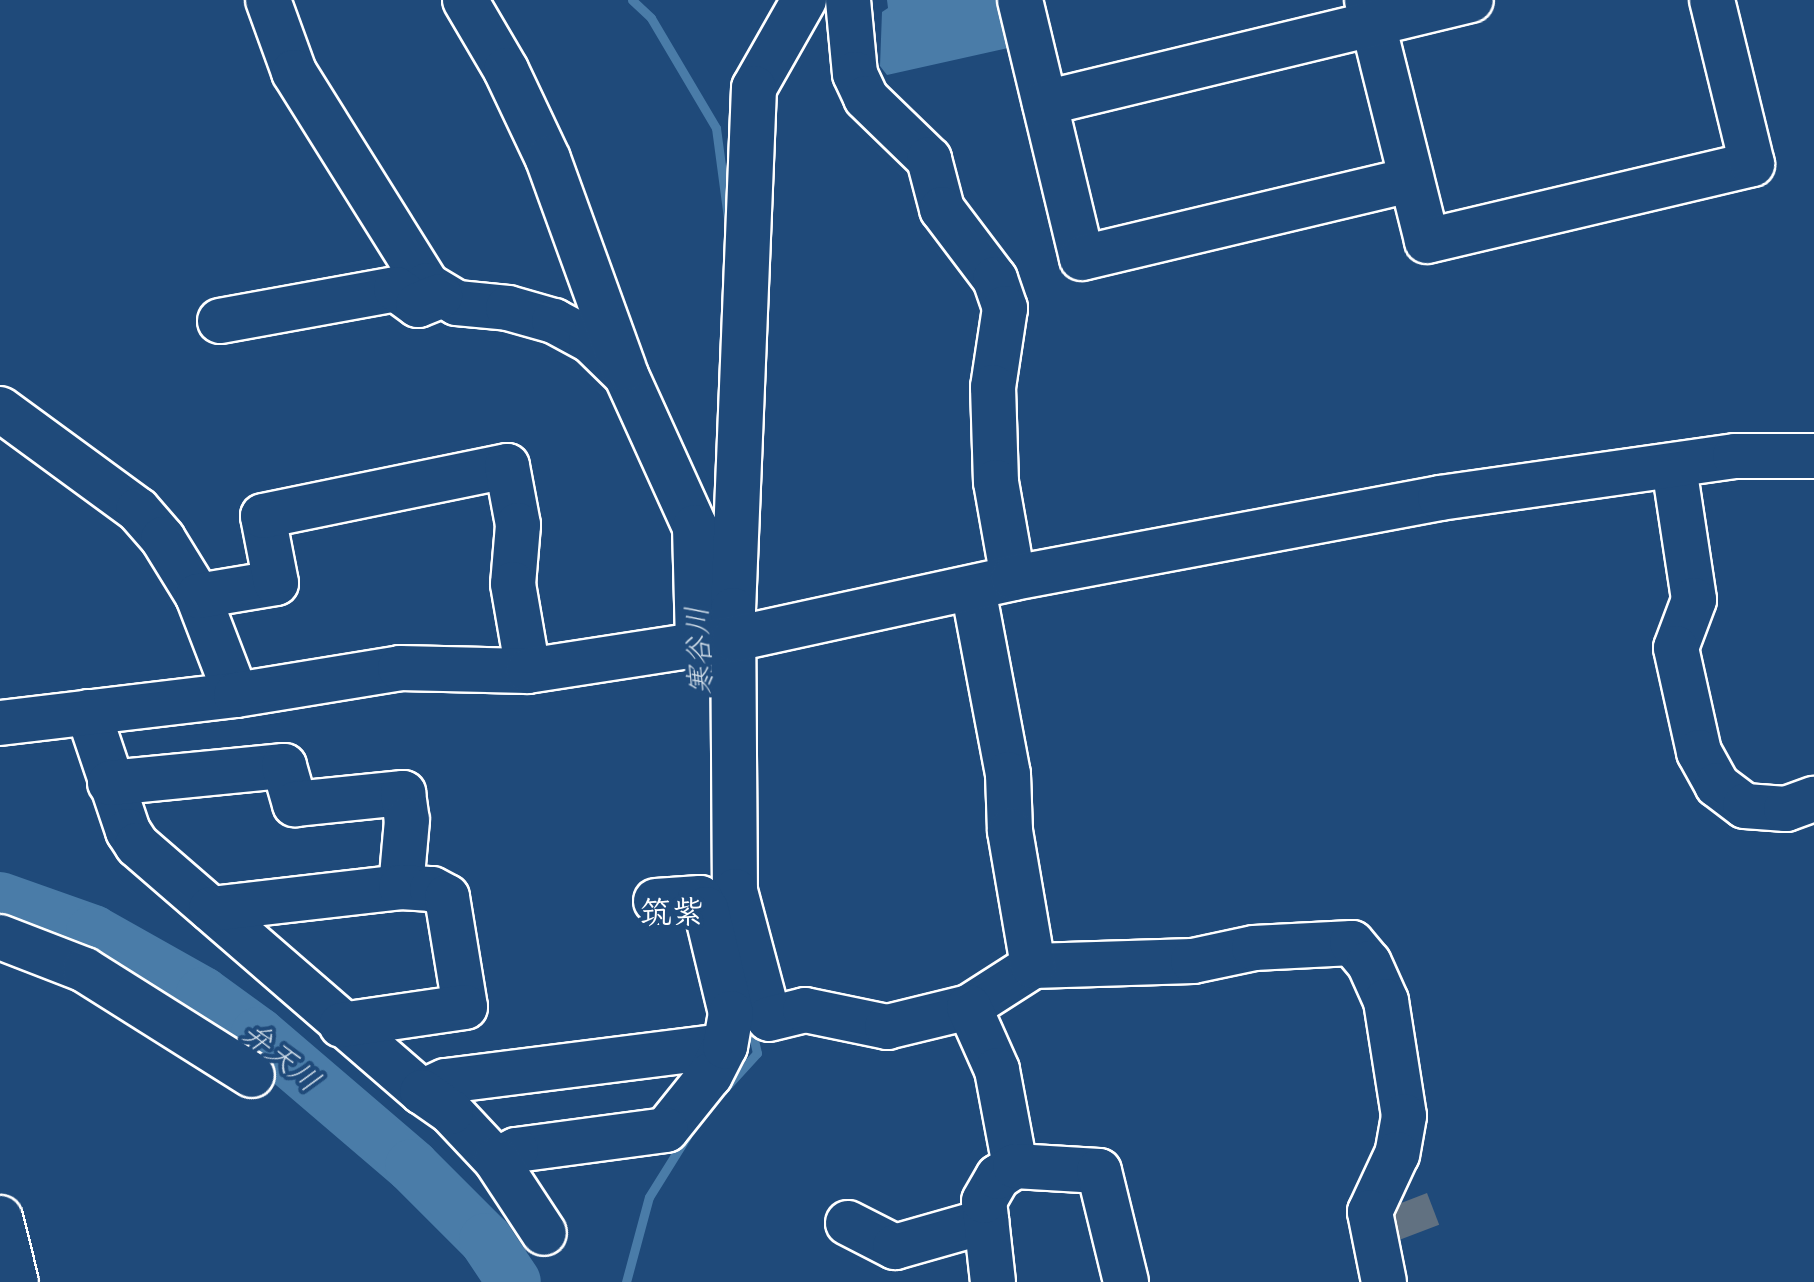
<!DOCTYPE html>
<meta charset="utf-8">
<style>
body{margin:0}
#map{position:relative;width:1814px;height:1282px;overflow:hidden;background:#1f4a7a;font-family:Delius,"Klee One",sans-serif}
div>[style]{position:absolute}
.water>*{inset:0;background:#4a7ca8}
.stream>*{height:9px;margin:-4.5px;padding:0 4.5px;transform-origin:4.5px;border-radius:4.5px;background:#4a7ca8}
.river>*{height:54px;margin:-27px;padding:0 27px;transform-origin:27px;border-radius:27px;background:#4a7ca8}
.building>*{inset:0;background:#617181;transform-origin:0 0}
.roads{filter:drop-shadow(2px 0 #fff) drop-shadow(-2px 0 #fff) drop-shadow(0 2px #fff) drop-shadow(0 -2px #fff)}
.minor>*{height:44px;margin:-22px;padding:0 22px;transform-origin:22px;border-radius:22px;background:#1f4a7a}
span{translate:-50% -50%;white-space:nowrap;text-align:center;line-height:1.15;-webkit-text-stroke:8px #1f4a7a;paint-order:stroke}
.water-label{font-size:30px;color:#d2dee9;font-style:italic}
.quarter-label{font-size:32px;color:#fff;font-weight:700}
</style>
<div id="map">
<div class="water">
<div style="clip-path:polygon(887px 0,1007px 0,1017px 46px,887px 75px,880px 66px,882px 12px,888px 8px)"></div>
</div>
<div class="stream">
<div style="left:632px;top:0;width:26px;rotate:43deg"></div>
<div style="left:651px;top:18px;width:128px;rotate:59.4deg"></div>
<div style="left:716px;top:128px;width:91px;rotate:82.4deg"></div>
<div style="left:726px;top:1087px;width:46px;rotate:-47.6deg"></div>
<div style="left:757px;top:1053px;width:31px;rotate:-103deg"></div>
<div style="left:626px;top:1282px;width:88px;rotate:-74.9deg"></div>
<div style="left:649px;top:1197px;width:72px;rotate:-58.1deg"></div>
</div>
<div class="river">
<div style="left:0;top:899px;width:99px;rotate:19.5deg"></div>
<div style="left:93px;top:932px;width:126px;rotate:29.4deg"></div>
<div style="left:203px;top:994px;width:68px;rotate:36deg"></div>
<div style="left:258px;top:1034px;width:203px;rotate:40.6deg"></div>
<div style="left:412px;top:1166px;width:105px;rotate:45deg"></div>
<div style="left:486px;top:1240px;width:50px;rotate:56.3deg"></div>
</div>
<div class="building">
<div style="left:1427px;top:1193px;width:34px;height:45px;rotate:69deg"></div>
</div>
<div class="roads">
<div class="minor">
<div style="left:268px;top:0;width:77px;rotate:70.1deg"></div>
<div style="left:294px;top:72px;width:251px;rotate:58deg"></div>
<div style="left:427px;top:285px;width:35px;rotate:31deg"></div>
<div style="left:457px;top:303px;width:51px;rotate:5.6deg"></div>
<div style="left:508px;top:308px;width:48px;rotate:15.8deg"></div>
<div style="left:554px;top:321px;width:42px;rotate:28.4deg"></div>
<div style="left:591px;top:341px;width:49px;rotate:44.2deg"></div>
<div style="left:626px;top:375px;width:167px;rotate:65.6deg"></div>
<div style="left:695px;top:527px;width:118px;rotate:88.5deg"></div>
<div style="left:465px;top:0;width:81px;rotate:59.6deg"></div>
<div style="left:506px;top:70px;width:98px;rotate:64.7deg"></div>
<div style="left:548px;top:159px;width:223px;rotate:70.1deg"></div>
<div style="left:804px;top:0;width:101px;rotate:119.6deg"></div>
<div style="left:754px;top:88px;width:522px;rotate:92.3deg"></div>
<div style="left:733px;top:610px;width:281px;rotate:89.6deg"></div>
<div style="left:735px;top:891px;width:132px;rotate:75.1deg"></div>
<div style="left:769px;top:1019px;width:37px;rotate:-14deg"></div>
<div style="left:805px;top:1010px;width:84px;rotate:11.7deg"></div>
<div style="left:887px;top:1027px;width:84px;rotate:-13.7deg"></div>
<div style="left:969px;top:1007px;width:76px;rotate:-32.6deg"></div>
<div style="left:1033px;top:966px;width:160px;rotate:-1.8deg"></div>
<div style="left:1193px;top:961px;width:62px;rotate:-12deg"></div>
<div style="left:1254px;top:948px;width:98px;rotate:-2.9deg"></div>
<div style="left:1352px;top:943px;width:26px;rotate:50deg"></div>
<div style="left:1369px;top:963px;width:42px;rotate:65.9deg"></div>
<div style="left:1386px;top:1001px;width:116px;rotate:81.1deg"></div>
<div style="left:1404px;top:1116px;width:39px;rotate:100deg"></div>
<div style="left:1397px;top:1154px;width:64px;rotate:115deg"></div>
<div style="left:1370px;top:1212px;width:71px;rotate:78.7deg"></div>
<div style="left:848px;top:0;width:74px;rotate:84.6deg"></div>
<div style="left:855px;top:74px;width:26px;rotate:65deg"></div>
<div style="left:866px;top:98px;width:88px;rotate:44.1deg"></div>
<div style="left:929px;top:159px;width:52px;rotate:75.4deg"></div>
<div style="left:942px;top:209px;width:88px;rotate:52.9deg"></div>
<div style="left:995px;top:279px;width:31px;rotate:71deg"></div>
<div style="left:1005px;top:308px;width:80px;rotate:98.6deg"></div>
<div style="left:993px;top:387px;width:95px;rotate:88.2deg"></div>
<div style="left:996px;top:482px;width:97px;rotate:80deg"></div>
<div style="left:1020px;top:0;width:265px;rotate:76.5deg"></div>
<div style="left:1082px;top:258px;width:337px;rotate:-13.4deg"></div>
<div style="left:1367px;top:0;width:248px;rotate:76deg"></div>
<div style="left:1427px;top:241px;width:334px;rotate:-13.3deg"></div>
<div style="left:1752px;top:164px;width:169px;rotate:-103.7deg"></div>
<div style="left:1045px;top:103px;width:438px;rotate:-13.6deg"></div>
<div style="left:220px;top:321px;width:179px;rotate:-10.3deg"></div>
<div style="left:396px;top:289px;width:27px;rotate:36deg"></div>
<div style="left:418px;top:305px;width:24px;rotate:-22deg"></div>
<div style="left:0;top:409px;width:171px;rotate:36.2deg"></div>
<div style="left:138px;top:510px;width:38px;rotate:49deg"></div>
<div style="left:163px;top:539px;width:67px;rotate:58.4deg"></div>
<div style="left:198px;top:596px;width:106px;rotate:69deg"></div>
<div style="left:1674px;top:467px;width:134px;rotate:81.4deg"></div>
<div style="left:1694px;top:600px;width:51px;rotate:110.6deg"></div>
<div style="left:1676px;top:648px;width:107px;rotate:77.5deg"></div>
<div style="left:1699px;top:752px;width:38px;rotate:61deg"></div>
<div style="left:1717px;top:785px;width:35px;rotate:37deg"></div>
<div style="left:1745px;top:806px;width:41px;rotate:4.2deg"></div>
<div style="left:1786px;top:809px;width:30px;rotate:-20deg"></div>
<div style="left:973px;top:589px;width:188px;rotate:79.3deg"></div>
<div style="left:1008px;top:774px;width:57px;rotate:88deg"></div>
<div style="left:1010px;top:831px;width:137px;rotate:80.3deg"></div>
<div style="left:198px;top:596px;width:79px;rotate:-9.5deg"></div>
<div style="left:276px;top:583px;width:68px;rotate:-101deg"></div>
<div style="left:263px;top:516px;width:249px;rotate:-11.6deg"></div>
<div style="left:507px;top:466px;width:60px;rotate:79.4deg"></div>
<div style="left:518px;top:525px;width:59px;rotate:94.8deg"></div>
<div style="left:513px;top:584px;width:88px;rotate:80.2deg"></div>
<div style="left:88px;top:712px;width:126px;rotate:71.4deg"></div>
<div style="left:128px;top:831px;width:17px;rotate:57deg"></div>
<div style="left:137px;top:845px;width:377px;rotate:40.9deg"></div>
<div style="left:422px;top:1092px;width:26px;rotate:-25deg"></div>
<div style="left:446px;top:1081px;width:281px;rotate:-7.2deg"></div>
<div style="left:725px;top:1046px;width:33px;rotate:117deg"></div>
<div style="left:710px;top:1075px;width:70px;rotate:128.7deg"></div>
<div style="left:666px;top:1130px;width:151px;rotate:172.4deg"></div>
<div style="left:516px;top:1150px;width:22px;rotate:153deg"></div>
<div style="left:496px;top:1160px;width:66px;rotate:-133.2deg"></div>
<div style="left:451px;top:1112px;width:35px;rotate:-145deg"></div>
<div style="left:0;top:723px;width:238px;rotate:-6.8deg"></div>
<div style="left:236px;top:695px;width:166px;rotate:-9.3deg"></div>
<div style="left:400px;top:668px;width:128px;rotate:1.3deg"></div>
<div style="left:528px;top:671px;width:208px;rotate:-8.8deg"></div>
<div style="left:734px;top:639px;width:286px;rotate:-12.3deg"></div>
<div style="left:1013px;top:578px;width:434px;rotate:-10.6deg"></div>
<div style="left:1440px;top:498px;width:298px;rotate:-8.1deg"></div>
<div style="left:1735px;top:456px;width:79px"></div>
<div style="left:110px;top:783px;width:175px;rotate:-5.6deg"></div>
<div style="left:284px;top:766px;width:40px;rotate:74deg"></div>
<div style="left:295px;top:804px;width:109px;rotate:-5.8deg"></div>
<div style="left:403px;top:793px;width:27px;rotate:82deg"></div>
<div style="left:407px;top:820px;width:67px;rotate:95.1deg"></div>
<div style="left:656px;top:901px;width:44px;rotate:-3.9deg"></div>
<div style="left:700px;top:898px;width:13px;rotate:61deg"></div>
<div style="left:706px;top:909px;width:107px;rotate:76.5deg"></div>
<div style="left:731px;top:1013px;width:34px;rotate:100deg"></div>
<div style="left:211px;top:909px;width:191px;rotate:-6.6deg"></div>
<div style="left:401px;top:887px;width:31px;rotate:4deg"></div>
<div style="left:432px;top:889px;width:17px;rotate:28deg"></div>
<div style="left:447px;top:897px;width:111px;rotate:80.7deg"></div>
<div style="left:465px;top:1007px;width:125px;rotate:171.7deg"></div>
<div style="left:0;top:937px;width:91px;rotate:21.2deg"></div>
<div style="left:85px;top:970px;width:197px;rotate:32.2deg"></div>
<div style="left:969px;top:1007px;width:69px;rotate:66deg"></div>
<div style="left:997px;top:1070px;width:98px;rotate:79.4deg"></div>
<div style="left:496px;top:1160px;width:87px;rotate:56.7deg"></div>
<div style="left:0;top:1218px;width:66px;rotate:76deg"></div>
<div style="left:848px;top:1223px;width:53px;rotate:27.1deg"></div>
<div style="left:895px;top:1247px;width:95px;rotate:-15.9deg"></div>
<div style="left:993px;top:1282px;width:81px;rotate:-96.3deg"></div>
<div style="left:984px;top:1201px;width:28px;rotate:-60deg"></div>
<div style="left:998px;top:1177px;width:20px;rotate:-33deg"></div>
<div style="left:1015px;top:1166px;width:84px;rotate:3.4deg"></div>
<div style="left:1099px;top:1171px;width:114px;rotate:76.3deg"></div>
</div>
</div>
<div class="water-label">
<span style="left:698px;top:651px;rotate:-93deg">寒谷川</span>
<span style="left:282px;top:1056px;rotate:40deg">弁天川</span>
</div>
<div class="quarter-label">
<span style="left:672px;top:912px">筑紫</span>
</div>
</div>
